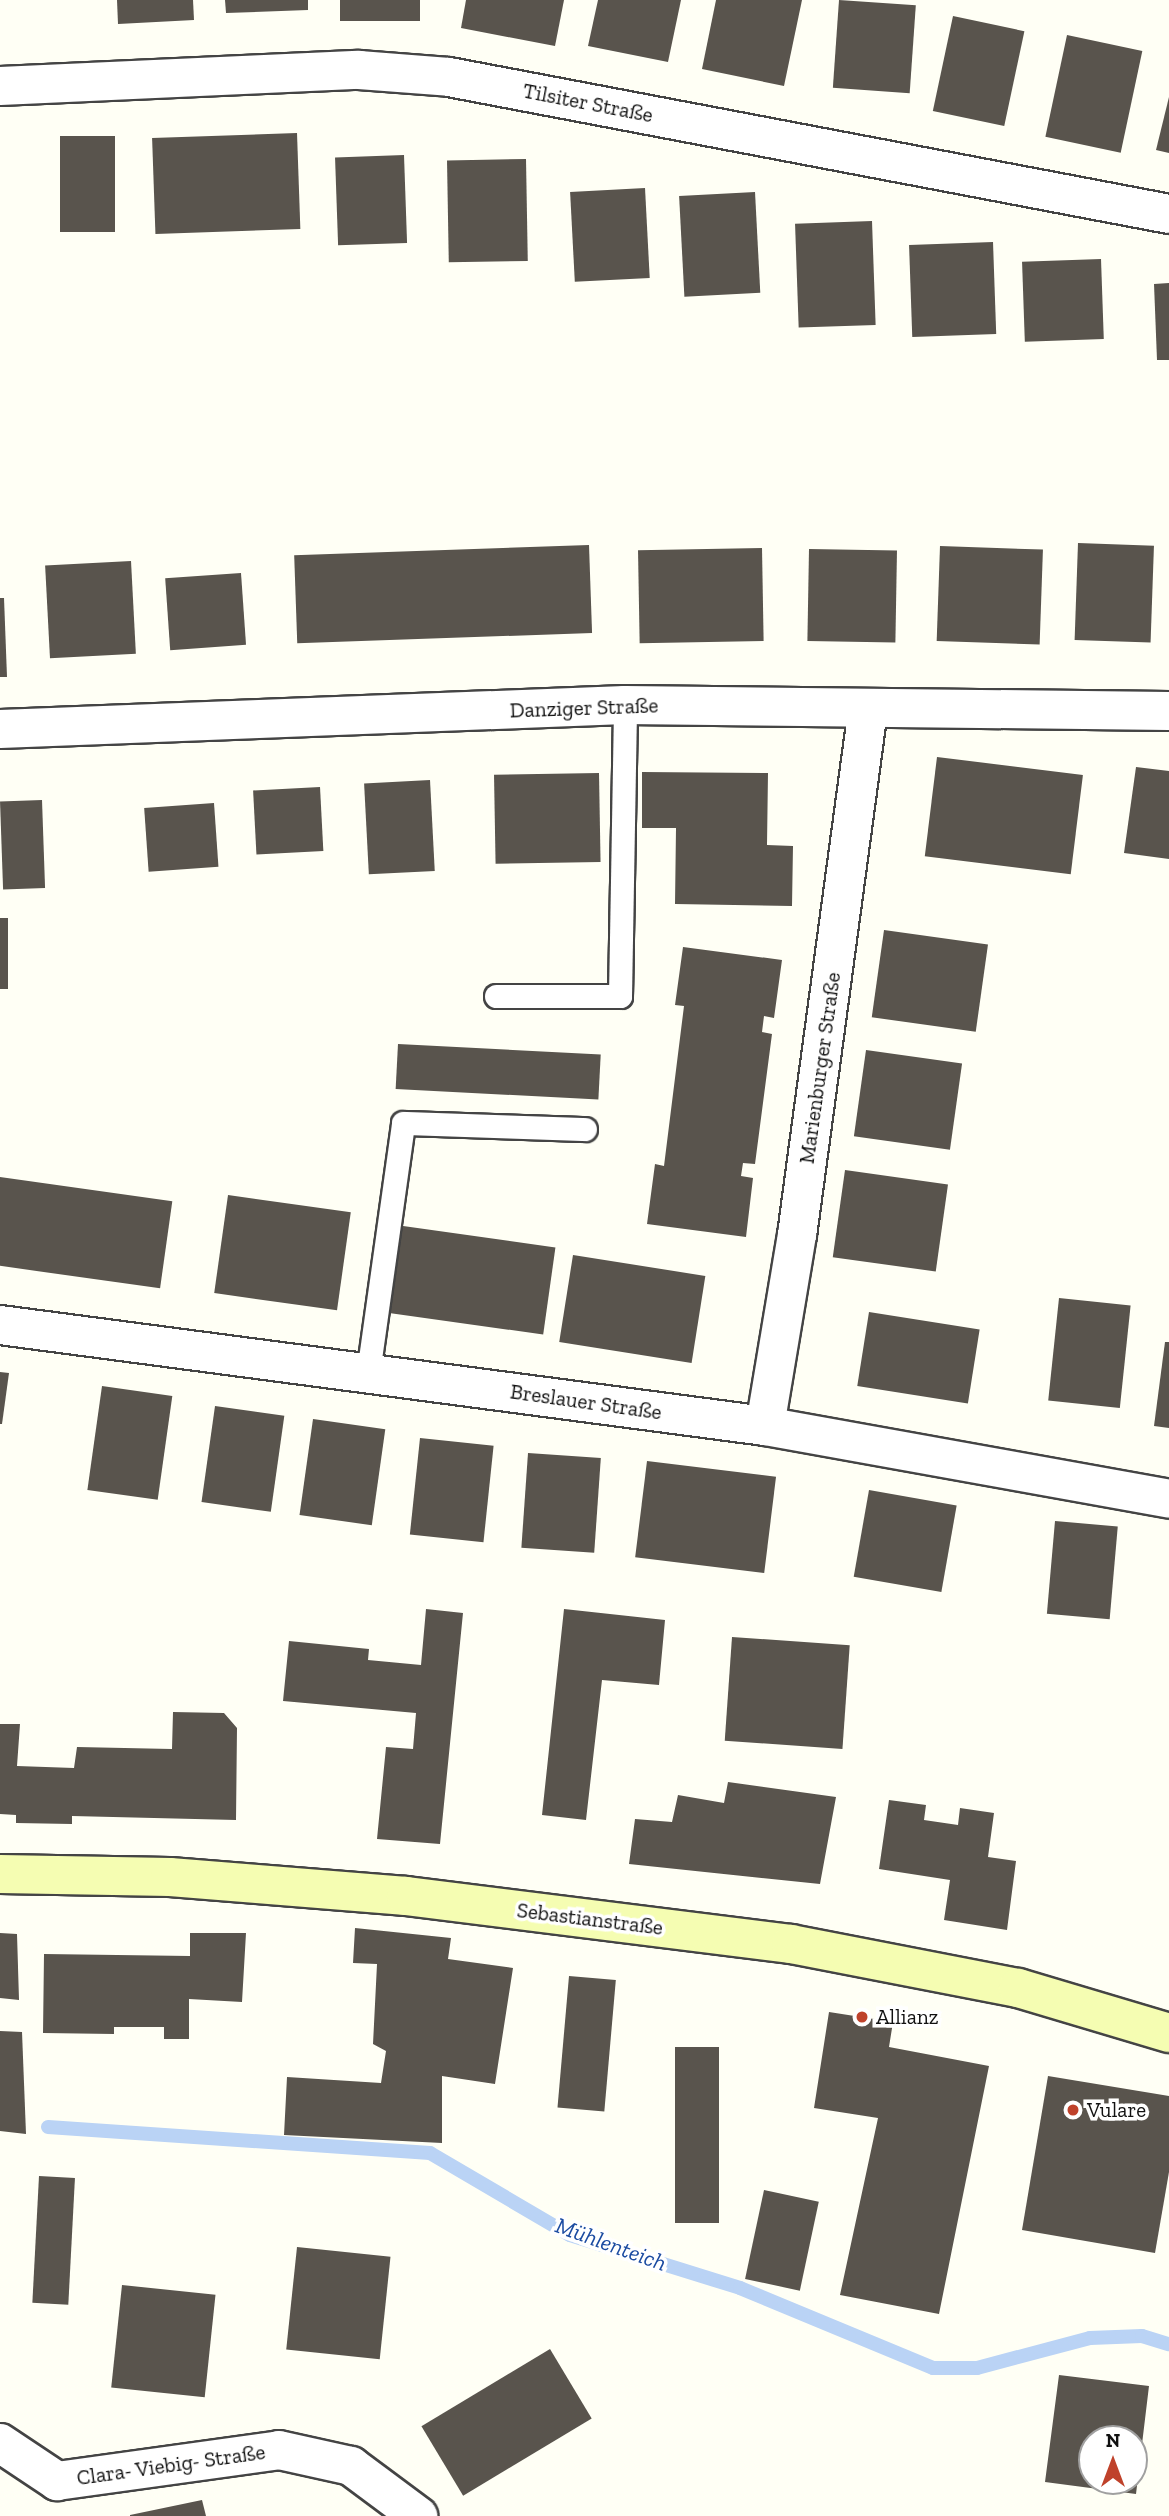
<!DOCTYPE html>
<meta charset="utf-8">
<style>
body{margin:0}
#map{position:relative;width:1169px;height:2516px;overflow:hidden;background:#fffff5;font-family:"Zilla Slab",serif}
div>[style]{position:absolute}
.stream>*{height:14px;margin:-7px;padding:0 7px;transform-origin:7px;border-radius:7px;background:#bad3f5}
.building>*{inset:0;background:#59544d;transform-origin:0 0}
.roads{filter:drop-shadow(2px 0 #444) drop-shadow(-2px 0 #444) drop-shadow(0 2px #444) drop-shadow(0 -2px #444)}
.lane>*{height:23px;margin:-11.5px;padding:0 11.5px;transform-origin:11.5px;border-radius:11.5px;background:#fff}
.street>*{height:38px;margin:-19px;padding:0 19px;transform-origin:19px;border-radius:19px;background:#fff}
.secondary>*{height:38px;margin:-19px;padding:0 19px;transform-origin:19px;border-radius:19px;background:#f5fdb2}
.dots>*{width:19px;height:19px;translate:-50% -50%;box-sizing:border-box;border:4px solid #fff;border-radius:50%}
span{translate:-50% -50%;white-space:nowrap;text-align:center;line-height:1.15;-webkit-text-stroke:7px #fff;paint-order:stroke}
.street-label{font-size:21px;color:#111}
.poi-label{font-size:21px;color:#111}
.left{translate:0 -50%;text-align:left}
.water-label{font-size:23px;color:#1b4ba1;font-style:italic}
.north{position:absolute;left:1078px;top:2425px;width:70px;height:70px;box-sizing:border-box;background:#fff;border:2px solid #a0a0a0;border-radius:50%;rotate:0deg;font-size:19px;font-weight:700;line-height:28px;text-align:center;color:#111}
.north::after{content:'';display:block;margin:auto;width:24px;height:32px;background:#bf422b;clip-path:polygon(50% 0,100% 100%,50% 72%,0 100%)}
</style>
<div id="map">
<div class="stream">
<div style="left:48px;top:2127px;width:383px;rotate:3.9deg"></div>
<div style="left:430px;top:2153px;width:162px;rotate:30.4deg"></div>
<div style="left:570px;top:2235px;width:178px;rotate:17.3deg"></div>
<div style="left:740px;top:2288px;width:209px;rotate:22.5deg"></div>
<div style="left:933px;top:2368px;width:44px"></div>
<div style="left:977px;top:2368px;width:117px;rotate:-14.9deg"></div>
<div style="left:1090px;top:2338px;width:52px;rotate:-2.2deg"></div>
<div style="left:1142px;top:2336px;width:28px;rotate:17deg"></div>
</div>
<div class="building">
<div style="clip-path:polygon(117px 0,193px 0,194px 20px,118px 24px)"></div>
<div style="clip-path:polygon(225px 0,308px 0,308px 10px,226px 13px)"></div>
<div style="left:340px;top:0;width:80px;height:21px"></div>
<div style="clip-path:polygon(466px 0,564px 0,555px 46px,461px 28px)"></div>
<div style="clip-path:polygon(598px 0,681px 0,668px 62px,588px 46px)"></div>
<div style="clip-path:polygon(716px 0,802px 0,784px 86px,702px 69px)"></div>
<div style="left:839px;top:0;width:77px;height:88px;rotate:4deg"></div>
<div style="left:953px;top:16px;width:73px;height:97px;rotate:12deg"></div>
<div style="left:1067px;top:35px;width:77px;height:104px;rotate:12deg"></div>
<div style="clip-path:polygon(1169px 97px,1169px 153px,1156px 150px)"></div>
<div style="left:297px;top:133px;width:96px;height:145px;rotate:88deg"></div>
<div style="left:60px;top:136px;width:55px;height:96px"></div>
<div style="left:404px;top:155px;width:88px;height:69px;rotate:88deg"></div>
<div style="left:526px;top:159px;width:102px;height:79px;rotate:89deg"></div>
<div style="left:645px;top:188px;width:90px;height:75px;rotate:87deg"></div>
<div style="left:755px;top:192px;width:101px;height:76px;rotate:87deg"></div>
<div style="left:872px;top:221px;width:104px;height:77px;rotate:88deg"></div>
<div style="left:993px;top:242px;width:92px;height:84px;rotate:88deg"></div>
<div style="left:1101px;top:259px;width:80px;height:79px;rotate:88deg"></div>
<div style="clip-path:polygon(1169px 283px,1169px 360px,1157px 360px,1154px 284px)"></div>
<div style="left:1078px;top:543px;width:76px;height:97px;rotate:2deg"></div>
<div style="left:589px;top:545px;width:88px;height:295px;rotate:88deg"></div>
<div style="left:940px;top:546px;width:103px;height:95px;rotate:2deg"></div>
<div style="left:762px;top:548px;width:93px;height:124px;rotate:89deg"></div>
<div style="left:809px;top:549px;width:88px;height:92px;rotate:1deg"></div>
<div style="left:131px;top:561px;width:93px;height:86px;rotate:87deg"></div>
<div style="left:241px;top:573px;width:72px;height:76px;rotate:86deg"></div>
<div style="clip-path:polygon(0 598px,4px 598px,7px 677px,0 677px)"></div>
<div style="left:937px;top:757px;width:147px;height:100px;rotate:7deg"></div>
<div style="clip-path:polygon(1136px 767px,1169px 771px,1169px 859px,1124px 853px)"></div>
<div style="clip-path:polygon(642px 772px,768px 773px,767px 845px,793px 846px,792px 906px,675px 904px,676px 828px,642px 828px)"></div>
<div style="left:599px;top:773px;width:89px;height:105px;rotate:89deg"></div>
<div style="left:430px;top:780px;width:91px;height:66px;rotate:87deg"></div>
<div style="left:320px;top:787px;width:64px;height:67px;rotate:87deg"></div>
<div style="left:42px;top:800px;width:88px;height:42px;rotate:88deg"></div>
<div style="left:214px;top:803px;width:64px;height:70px;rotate:86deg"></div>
<div style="left:0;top:918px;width:8px;height:71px"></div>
<div style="left:884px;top:930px;width:105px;height:88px;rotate:8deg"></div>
<div style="clip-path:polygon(683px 947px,782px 960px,774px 1018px,764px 1016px,762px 1032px,772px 1034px,755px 1164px,743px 1163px,741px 1176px,753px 1178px,746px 1237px,647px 1224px,655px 1164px,664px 1166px,684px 1006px,675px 1005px)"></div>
<div style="left:398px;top:1044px;width:203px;height:45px;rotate:3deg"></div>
<div style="left:866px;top:1050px;width:97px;height:87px;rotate:8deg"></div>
<div style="left:845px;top:1170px;width:104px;height:88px;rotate:8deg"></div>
<div style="left:0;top:1177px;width:174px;height:88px;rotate:8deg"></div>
<div style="left:228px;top:1195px;width:124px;height:99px;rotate:8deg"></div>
<div style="left:396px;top:1225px;width:161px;height:88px;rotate:8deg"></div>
<div style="left:573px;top:1255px;width:134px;height:88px;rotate:9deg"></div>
<div style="left:1059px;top:1298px;width:72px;height:103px;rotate:6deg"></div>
<div style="left:869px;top:1312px;width:112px;height:75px;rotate:9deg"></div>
<div style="clip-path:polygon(1165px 1342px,1169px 1342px,1169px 1428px,1154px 1426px)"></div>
<div style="clip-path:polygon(0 1372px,9px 1373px,2px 1424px,0 1424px)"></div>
<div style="left:102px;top:1386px;width:71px;height:105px;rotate:8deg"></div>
<div style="left:215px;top:1406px;width:70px;height:97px;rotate:8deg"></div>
<div style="left:313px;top:1419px;width:73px;height:97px;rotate:8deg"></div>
<div style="left:420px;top:1438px;width:74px;height:97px;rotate:6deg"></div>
<div style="left:528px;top:1453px;width:73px;height:95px;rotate:4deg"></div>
<div style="left:647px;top:1461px;width:130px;height:97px;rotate:7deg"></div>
<div style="left:869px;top:1490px;width:89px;height:88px;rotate:10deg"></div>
<div style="left:1055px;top:1521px;width:63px;height:93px;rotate:5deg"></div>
<div style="clip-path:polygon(426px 1609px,463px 1613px,440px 1844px,377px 1839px,386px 1747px,413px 1749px,416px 1713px,283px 1701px,289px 1641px,369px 1649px,368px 1660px,421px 1665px)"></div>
<div style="clip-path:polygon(564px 1609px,665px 1620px,659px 1685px,602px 1680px,586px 1820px,542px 1815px)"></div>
<div style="left:732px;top:1637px;width:118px;height:104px;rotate:4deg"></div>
<div style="clip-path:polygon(173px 1712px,224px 1713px,237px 1728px,236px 1820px,72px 1816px,72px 1824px,16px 1823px,16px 1815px,0 1814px,0 1724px,20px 1724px,17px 1766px,74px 1768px,77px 1747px,172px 1749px)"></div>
<div style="clip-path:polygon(728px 1782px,836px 1797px,820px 1884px,629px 1864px,635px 1819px,672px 1822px,678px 1795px,724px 1803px)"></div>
<div style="clip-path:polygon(889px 1800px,926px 1805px,924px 1820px,958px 1825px,960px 1808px,994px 1813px,988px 1857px,1016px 1861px,1007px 1930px,944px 1920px,950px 1880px,879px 1869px)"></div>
<div style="clip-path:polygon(355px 1928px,451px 1938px,448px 1959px,513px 1968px,495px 2084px,442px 2076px,442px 2143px,284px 2135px,287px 2077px,381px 2083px,386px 2051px,373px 2044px,377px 1964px,353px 1963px)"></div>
<div style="clip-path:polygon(0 1933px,17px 1934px,19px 2000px,0 1998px)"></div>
<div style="clip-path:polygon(190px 1933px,246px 1933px,242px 2002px,189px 1999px,189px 2039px,164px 2039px,164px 2027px,114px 2027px,114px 2034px,43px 2033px,44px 1954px,190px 1956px)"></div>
<div style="left:569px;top:1976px;width:47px;height:132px;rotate:5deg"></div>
<div style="clip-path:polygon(829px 2012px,893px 2022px,889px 2047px,989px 2066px,939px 2314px,840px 2295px,878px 2118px,814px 2108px)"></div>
<div style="clip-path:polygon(0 2031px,22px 2032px,26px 2134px,0 2131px)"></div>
<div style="left:675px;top:2047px;width:44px;height:176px"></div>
<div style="clip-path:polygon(1048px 2076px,1169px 2096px,1169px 2172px,1155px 2253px,1022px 2230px)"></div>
<div style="left:39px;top:2176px;width:36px;height:127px;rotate:3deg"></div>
<div style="left:764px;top:2190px;width:56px;height:91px;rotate:12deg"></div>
<div style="left:297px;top:2247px;width:94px;height:103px;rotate:6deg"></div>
<div style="left:122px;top:2285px;width:94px;height:103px;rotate:6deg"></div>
<div style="left:550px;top:2349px;width:81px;height:150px;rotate:59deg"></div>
<div style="clip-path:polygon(evenodd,1059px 2375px,1149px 2386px,1136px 2494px,1045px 2482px,1059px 2375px,1092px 2439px,1134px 2439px,1134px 2481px,1092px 2481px,1092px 2439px)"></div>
<div style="clip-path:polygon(202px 2500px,206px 2516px,130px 2516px,130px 2515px)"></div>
</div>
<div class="roads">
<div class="lane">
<div style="left:496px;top:996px;width:124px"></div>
<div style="left:620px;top:996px;width:291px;rotate:-89deg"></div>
<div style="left:368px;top:1373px;width:252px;rotate:-82deg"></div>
<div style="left:403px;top:1123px;width:182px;rotate:1.9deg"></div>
</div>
<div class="street">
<div style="left:0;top:86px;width:359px;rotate:-2.6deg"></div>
<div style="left:359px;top:70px;width:90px;rotate:4.4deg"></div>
<div style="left:449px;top:77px;width:733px;rotate:10.77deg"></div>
<div style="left:0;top:729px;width:625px;rotate:-2.2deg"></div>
<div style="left:625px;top:705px;width:544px;rotate:0.63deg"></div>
<div style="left:0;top:1325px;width:772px;rotate:7.52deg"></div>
<div style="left:765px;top:1426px;width:411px;rotate:10.2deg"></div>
<div style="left:765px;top:1426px;width:194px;rotate:-80.5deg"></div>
<div style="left:797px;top:1235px;width:531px;rotate:-82.31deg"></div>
<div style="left:0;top:2443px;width:69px;rotate:33.7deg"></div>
<div style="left:57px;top:2481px;width:224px;rotate:-7.9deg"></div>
<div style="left:279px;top:2450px;width:74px;rotate:12.5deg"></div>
<div style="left:351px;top:2466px;width:84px;rotate:36.7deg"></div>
</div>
<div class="secondary">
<div style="left:0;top:1874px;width:170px;rotate:1deg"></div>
<div style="left:170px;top:1877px;width:237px;rotate:4.6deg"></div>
<div style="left:406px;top:1896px;width:388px;rotate:7.1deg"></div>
<div style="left:791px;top:1944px;width:231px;rotate:11deg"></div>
<div style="left:1018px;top:1988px;width:158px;rotate:16.6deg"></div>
</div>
</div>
<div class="dots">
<div style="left:862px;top:2017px;background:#bf422b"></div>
<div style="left:1073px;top:2110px;background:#bf422b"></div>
</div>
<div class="street-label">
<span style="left:588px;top:103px;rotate:11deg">Tilsiter Straße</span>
<span style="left:584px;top:708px;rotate:-2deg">Danziger Straße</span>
<span style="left:820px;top:1068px;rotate:-82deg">Marienburger Straße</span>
<span style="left:586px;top:1402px;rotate:8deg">Breslauer Straße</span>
<span style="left:590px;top:1919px;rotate:7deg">Sebastianstraße</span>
<span style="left:171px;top:2465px;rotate:-8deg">Clara- Viebig- Straße</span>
</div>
<div class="poi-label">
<span class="left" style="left:876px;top:2017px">Allianz</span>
<span class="left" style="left:1087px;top:2110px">Vulare</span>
</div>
<div class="water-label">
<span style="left:611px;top:2244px;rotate:20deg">Mühlenteich</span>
</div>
<div class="north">N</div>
</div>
